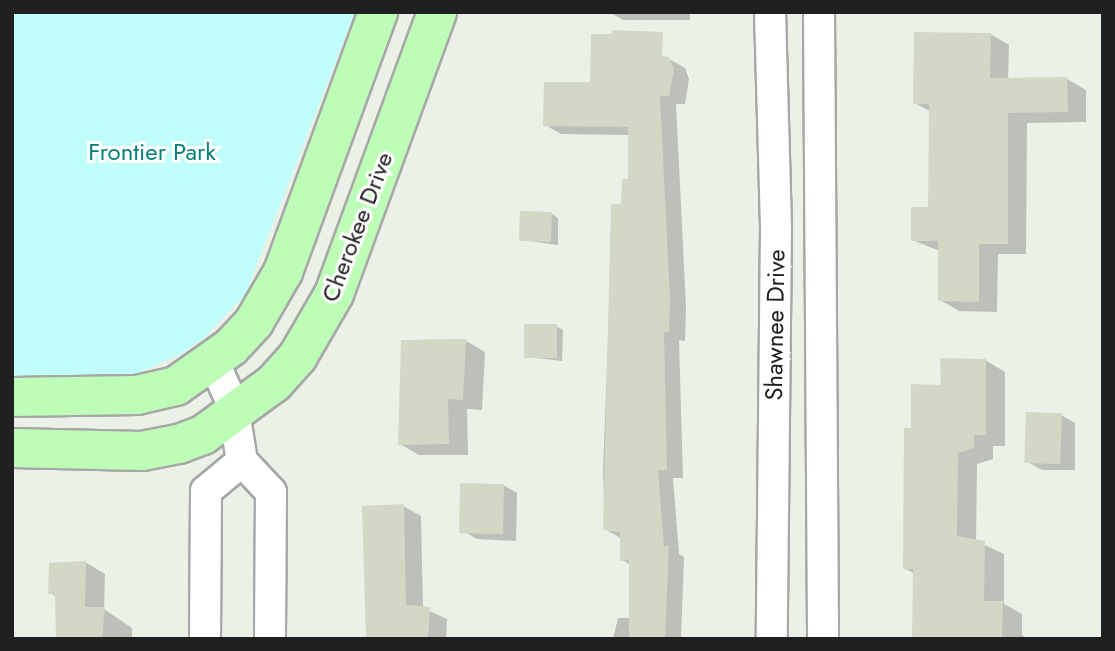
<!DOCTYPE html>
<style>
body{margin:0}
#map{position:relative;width:1115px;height:651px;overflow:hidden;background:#ebf1e6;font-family:Jost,sans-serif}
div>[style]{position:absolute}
.park>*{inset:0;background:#c1fdfa}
.shadow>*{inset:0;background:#0003}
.building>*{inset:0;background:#d2d8c5;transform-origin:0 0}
.roads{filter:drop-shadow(2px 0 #a7a7a7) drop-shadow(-2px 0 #a7a7a7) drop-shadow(0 2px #a7a7a7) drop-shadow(0 -2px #a7a7a7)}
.minor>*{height:30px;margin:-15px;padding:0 15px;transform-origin:15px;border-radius:15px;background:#fff}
.secondary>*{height:38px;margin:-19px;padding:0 19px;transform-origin:19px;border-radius:19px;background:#bdfdb7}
span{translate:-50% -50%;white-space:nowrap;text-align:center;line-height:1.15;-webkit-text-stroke:6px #fff;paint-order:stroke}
.park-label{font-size:24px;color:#06807a}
.street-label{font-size:24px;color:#202020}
.frame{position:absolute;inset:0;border:14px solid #202020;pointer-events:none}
</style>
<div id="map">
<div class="park">
<div style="clip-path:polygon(12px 12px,355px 12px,245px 295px,205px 337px,181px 354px,129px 377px,12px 378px)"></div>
</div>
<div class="shadow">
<div style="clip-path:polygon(609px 12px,690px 12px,690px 20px,623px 20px)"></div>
<div style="clip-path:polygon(990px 34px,1009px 45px,1008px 80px,1067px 79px,1086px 90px,1086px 122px,1027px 123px,1026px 254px,998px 254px,997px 312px,959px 311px,940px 300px,940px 251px,912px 240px,930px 209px,931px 112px,915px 103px)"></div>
<div style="clip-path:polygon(669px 59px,685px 68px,689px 79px,685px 104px,676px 104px,686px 307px,685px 341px,679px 340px,683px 478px,673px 478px,679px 554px,684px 557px,681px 639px,613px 639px,618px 618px,631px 618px,631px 565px,622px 560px,622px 539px,605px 529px,603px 471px,613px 206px,623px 206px,629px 180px,629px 135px,561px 134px,545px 125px,591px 84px)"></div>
<div style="clip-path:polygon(552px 214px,558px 218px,558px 245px,522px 240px)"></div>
<div style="clip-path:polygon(556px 326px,563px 330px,562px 361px,526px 357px)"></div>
<div style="clip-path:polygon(466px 341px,485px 352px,482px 410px,467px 409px,468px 455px,419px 455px,400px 444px)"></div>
<div style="clip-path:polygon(985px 360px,1005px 372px,1005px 446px,993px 446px,993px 459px,977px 464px,976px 541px,1004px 554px,1004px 604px,1022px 614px,1022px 635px,1028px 639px,914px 639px,915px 574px,904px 568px,912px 430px,942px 386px)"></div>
<div style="clip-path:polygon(1061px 415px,1075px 423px,1075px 470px,1042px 470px,1028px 462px)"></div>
<div style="clip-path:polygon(503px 485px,517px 493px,516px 541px,477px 539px,463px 531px)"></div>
<div style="clip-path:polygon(403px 506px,421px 516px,423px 608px,447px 619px,446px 639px,367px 639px)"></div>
<div style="clip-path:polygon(85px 562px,105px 574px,104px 609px,132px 628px,132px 639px,57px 639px,57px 597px,50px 593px)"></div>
</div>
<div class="building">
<div style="clip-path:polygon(612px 30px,663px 32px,662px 56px,669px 57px,674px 69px,669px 96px,660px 96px,670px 297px,669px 332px,664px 332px,667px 470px,658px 470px,664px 546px,669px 546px,665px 639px,629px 639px,629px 560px,620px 561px,620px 532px,603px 530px,611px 204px,621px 204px,622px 179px,628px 179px,628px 127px,543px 126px,544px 82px,590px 82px,591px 34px,612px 34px)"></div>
<div style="clip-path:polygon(914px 32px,991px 33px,990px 78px,1067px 77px,1068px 112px,1008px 113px,1008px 244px,979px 244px,979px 302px,938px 301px,938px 241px,911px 241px,911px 207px,928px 207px,929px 104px,913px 104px)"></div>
<div style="left:520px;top:211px;width:32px;height:30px;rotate:2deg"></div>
<div style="left:524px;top:324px;width:33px;height:34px"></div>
<div style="clip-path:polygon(466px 339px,463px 400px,448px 399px,449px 444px,398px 445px,401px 340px)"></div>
<div style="clip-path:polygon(940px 358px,986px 359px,986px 435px,974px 435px,974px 448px,958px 453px,957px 536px,985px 541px,984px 601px,1003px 601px,1002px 639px,912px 639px,913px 569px,903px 569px,904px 428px,911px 428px,911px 384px,941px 385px)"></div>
<div style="left:1026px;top:412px;width:36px;height:51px;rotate:2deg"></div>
<div style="left:504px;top:484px;width:50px;height:44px;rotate:91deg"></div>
<div style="clip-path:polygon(404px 504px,406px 605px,430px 607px,428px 639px,366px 639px,362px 506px)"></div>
<div style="clip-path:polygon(86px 561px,85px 607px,105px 607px,102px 639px,56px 639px,55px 594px,48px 594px,49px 563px)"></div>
</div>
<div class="roads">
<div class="minor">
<div style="left:770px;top:12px;width:216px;rotate:88.4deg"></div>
<div style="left:776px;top:228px;width:411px;rotate:90.6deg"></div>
<div style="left:819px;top:12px;width:627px;rotate:89.63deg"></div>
<div style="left:214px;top:363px;width:46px;rotate:65.7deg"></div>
<div style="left:233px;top:405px;width:57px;rotate:80.9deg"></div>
<div style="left:205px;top:639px;width:148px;rotate:-89.6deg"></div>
<div style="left:206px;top:491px;width:47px;rotate:-39.8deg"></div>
<div style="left:242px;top:461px;width:42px;rotate:46.9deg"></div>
<div style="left:271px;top:492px;width:147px;rotate:90.4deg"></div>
</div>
<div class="secondary">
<div style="left:12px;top:397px;width:125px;rotate:-0.9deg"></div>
<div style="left:137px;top:395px;width:40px;rotate:-13deg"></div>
<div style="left:176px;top:386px;width:67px;rotate:-35.3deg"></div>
<div style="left:231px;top:347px;width:34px;rotate:-47deg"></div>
<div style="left:254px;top:322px;width:58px;rotate:-59.9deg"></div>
<div style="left:283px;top:272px;width:277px;rotate:-69.9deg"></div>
<div style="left:12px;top:448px;width:130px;rotate:1.3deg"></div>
<div style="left:142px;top:451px;width:38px;rotate:-11deg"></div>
<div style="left:179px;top:444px;width:26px;rotate:-21deg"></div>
<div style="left:203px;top:435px;width:88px;rotate:-36.2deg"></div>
<div style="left:274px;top:383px;width:36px;rotate:-48deg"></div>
<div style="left:298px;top:356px;width:72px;rotate:-59.9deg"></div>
<div style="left:334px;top:294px;width:300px;rotate:-69.9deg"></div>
</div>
</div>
<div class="park-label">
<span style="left:152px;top:152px">Frontier Park</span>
</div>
<div class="street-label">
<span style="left:357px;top:227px;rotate:-69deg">Cherokee Drive</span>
<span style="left:775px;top:325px;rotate:-89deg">Shawnee Drive</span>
</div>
<div class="frame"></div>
</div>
